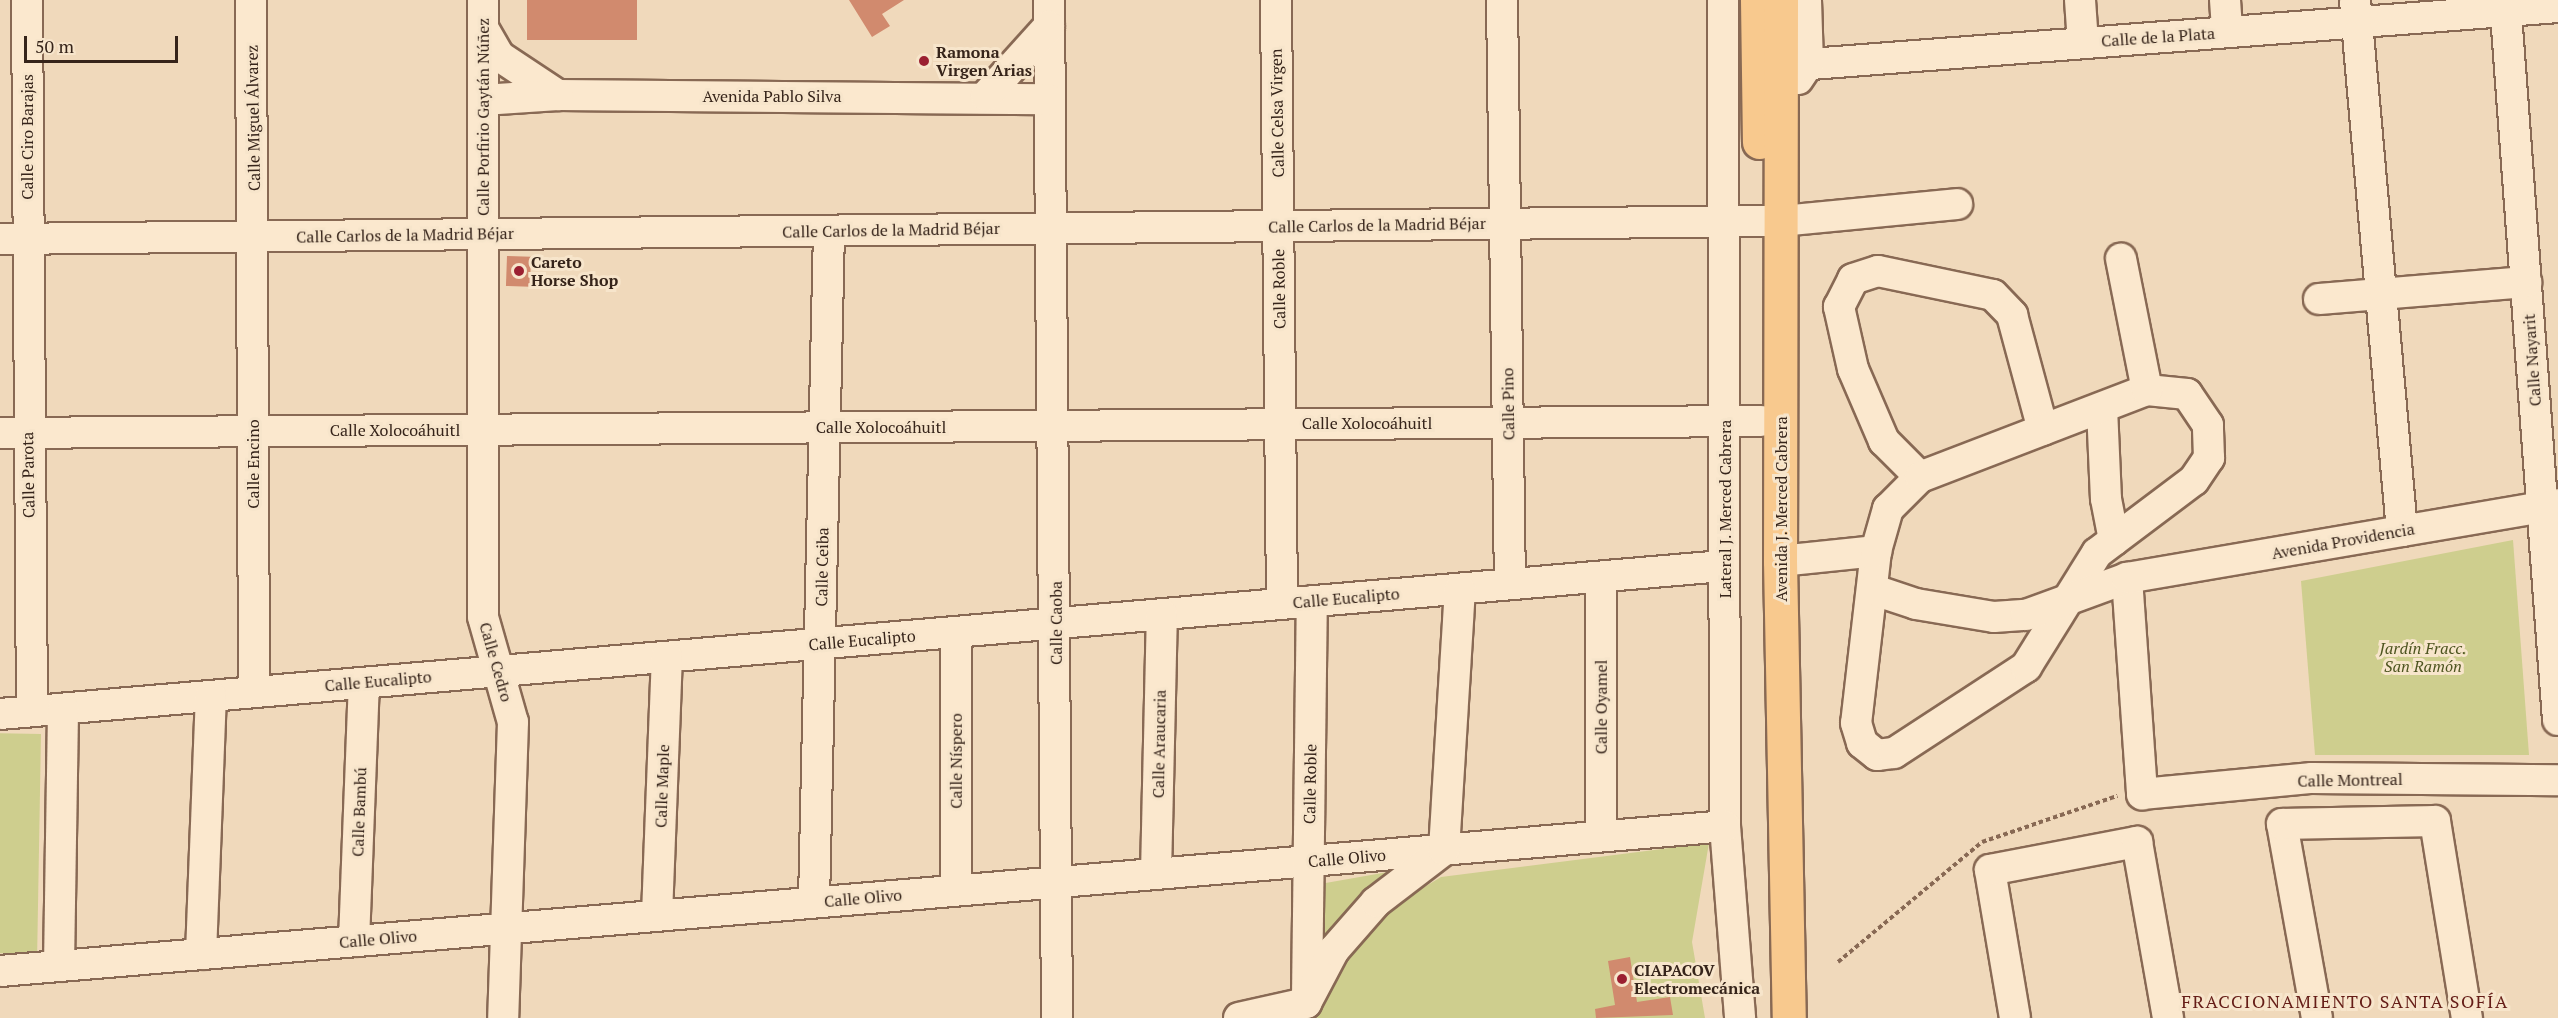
<!DOCTYPE html>
<meta charset="utf-8">
<style>
body{margin:0}
#map{position:relative;width:2558px;height:1018px;overflow:hidden;background:#f0d9bb;font-family:"PT Serif",serif}
div>[style]{position:absolute}
.green>*{inset:0;background:#cece8e;transform-origin:0 0}
.building>*{inset:0;background:#d18a6e;transform-origin:0 0}
.path>*{height:4px;margin-top:-2px;transform-origin:0;background:repeating-linear-gradient(90deg,#886954 0 4.5px,transparent 0 7.5px)}
.roads{filter:drop-shadow(2px 0 #886954) drop-shadow(-2px 0 #886954) drop-shadow(0 2px #886954) drop-shadow(0 -2px #886954)}
.minor>*{height:30px;margin:-15px;padding:0 15px;transform-origin:15px;border-radius:15px;background:#fbe8ce}
.major>*{height:33px;margin:-16.5px;padding:0 16.5px;transform-origin:16.5px;border-radius:16.5px;background:#f8c98e}
.dots>*{width:16px;height:16px;translate:-50% -50%;box-sizing:border-box;border:3px solid #f7e5cb;border-radius:50%}
span{translate:-50% -50%;white-space:nowrap;text-align:center;line-height:1.15;-webkit-text-stroke:6px #f7e5cb;paint-order:stroke}
.street-label{font-size:16px;color:#36241a}
.poi-label{font-size:16px;color:#36241a;font-weight:700}
.left{translate:0 -50%;text-align:left}
.park-label{font-size:16px;color:#4d541f;font-style:italic}
.neighbourhood-label{font-size:18px;color:#651d17;letter-spacing:1.5px}
.scale{position:absolute;left:24px;top:36px;width:154px;height:27px;box-sizing:border-box;border:3px solid #36241a;border-top:0;padding-left:8px;font-size:18px;line-height:21px;white-space:nowrap;color:#36241a;-webkit-text-stroke:4px #f7e5cb;paint-order:stroke}
</style>
<div id="map">
<div class="green">
<div style="clip-path:polygon(2513px 540px,2529px 755px,2315px 755px,2301px 581px)"></div>
<div style="left:41px;top:734px;width:220px;height:41px;rotate:91deg"></div>
<div style="clip-path:polygon(1709px 843px,1692px 942px,1705px 1018px,1307px 1018px,1345px 958px,1388px 909px,1441px 877px)"></div>
<div style="clip-path:polygon(1388px 872px,1318px 950px,1320px 884px)"></div>
</div>
<div class="building">
<div style="left:527px;top:0;width:110px;height:40px"></div>
<div style="clip-path:polygon(849px 0,904px 0,882px 14px,890px 26px,872px 37px)"></div>
<div style="left:507px;top:256px;width:24px;height:30px;rotate:2deg"></div>
<div style="clip-path:polygon(1630px 957px,1637px 1002px,1670px 997px,1673px 1015px,1596px 1018px,1595px 1009px,1615px 1005px,1608px 961px)"></div>
</div>
<div class="path">
<div style="left:1838px;top:962px;width:187px;rotate:-39.8deg"></div>
<div style="left:1982px;top:842px;width:143px;rotate:-18.8deg"></div>
</div>
<div class="roads">
<div class="minor">
<div style="left:27px;top:0;width:711px;rotate:89.6deg"></div>
<div style="left:251px;top:0;width:692px;rotate:89.75deg"></div>
<div style="left:483px;top:0;width:617px;rotate:90deg"></div>
<div style="left:483px;top:617px;width:109px;rotate:74.1deg"></div>
<div style="left:513px;top:722px;width:296px;rotate:91.9deg"></div>
<div style="left:1049px;top:0;width:1018px;rotate:89.55deg"></div>
<div style="left:1276px;top:0;width:604px;rotate:89.43deg"></div>
<div style="left:1502px;top:0;width:584px;rotate:89.22deg"></div>
<div style="left:1723px;top:0;width:826px;rotate:89.86deg"></div>
<div style="left:1725px;top:826px;width:193px;rotate:85.5deg"></div>
<div style="left:2080px;top:0;width:43px;rotate:86deg"></div>
<div style="left:2225px;top:0;width:32px;rotate:86deg"></div>
<div style="left:2355px;top:0;width:533px;rotate:84.94deg"></div>
<div style="left:2505px;top:0;width:722px;rotate:85.79deg"></div>
<div style="left:483px;top:28px;width:32px;rotate:60deg"></div>
<div style="left:499px;top:56px;width:71px;rotate:33.5deg"></div>
<div style="left:558px;top:95px;width:491px;rotate:0.5deg"></div>
<div style="left:1758px;top:68px;width:802px;rotate:-4.36deg"></div>
<div style="left:1798px;top:79px;width:18px;rotate:-56deg"></div>
<div style="left:1808px;top:64px;width:64px;rotate:-91.8deg"></div>
<div style="left:986px;top:96px;width:94px;rotate:-48deg"></div>
<div style="left:483px;top:100px;width:75px;rotate:-3.8deg"></div>
<div style="left:0;top:239px;width:1782px;rotate:-0.58deg"></div>
<div style="left:1782px;top:221px;width:176px;rotate:-5.5deg"></div>
<div style="left:2319px;top:299px;width:208px;rotate:-4.7deg"></div>
<div style="left:2102px;top:408px;width:91px;rotate:87.5deg"></div>
<div style="left:2106px;top:499px;width:42px;rotate:79deg"></div>
<div style="left:0;top:433px;width:1761px;rotate:-0.39deg"></div>
<div style="left:1920px;top:477px;width:51px;rotate:-135deg"></div>
<div style="left:1884px;top:441px;width:78px;rotate:-113.3deg"></div>
<div style="left:1853px;top:369px;width:64px;rotate:-102.7deg"></div>
<div style="left:1839px;top:307px;width:31px;rotate:-63deg"></div>
<div style="left:1853px;top:279px;width:26px;rotate:-18deg"></div>
<div style="left:1878px;top:271px;width:117px;rotate:11.8deg"></div>
<div style="left:1993px;top:295px;width:28px;rotate:46deg"></div>
<div style="left:2012px;top:315px;width:119px;rotate:74.9deg"></div>
<div style="left:1876px;top:551px;width:173px;rotate:96.6deg"></div>
<div style="left:1856px;top:723px;width:21px;rotate:73deg"></div>
<div style="left:1862px;top:743px;width:19px;rotate:39deg"></div>
<div style="left:1877px;top:755px;width:17px;rotate:-7deg"></div>
<div style="left:1894px;top:753px;width:158px;rotate:-33.1deg"></div>
<div style="left:2026px;top:667px;width:134px;rotate:-58.1deg"></div>
<div style="left:2097px;top:553px;width:121px;rotate:-37deg"></div>
<div style="left:2194px;top:480px;width:27px;rotate:-56deg"></div>
<div style="left:2209px;top:458px;width:33px;rotate:-92deg"></div>
<div style="left:2208px;top:425px;width:37px;rotate:-124deg"></div>
<div style="left:2187px;top:394px;width:40px;rotate:-174.3deg"></div>
<div style="left:1780px;top:561px;width:97px;rotate:-5.9deg"></div>
<div style="left:1876px;top:551px;width:44px;rotate:-74.1deg"></div>
<div style="left:1888px;top:509px;width:45px;rotate:-45deg"></div>
<div style="left:1920px;top:477px;width:243px;rotate:-21deg"></div>
<div style="left:2147px;top:390px;width:134px;rotate:-101.2deg"></div>
<div style="left:2127px;top:578px;width:217px;rotate:86deg"></div>
<div style="left:2142px;top:794px;width:171px;rotate:-5.4deg"></div>
<div style="left:2312px;top:778px;width:246px;rotate:0.5deg"></div>
<div style="left:1874px;top:590px;width:44px;rotate:18.4deg"></div>
<div style="left:1916px;top:604px;width:79px;rotate:9.5deg"></div>
<div style="left:1994px;top:617px;width:32px;rotate:-4deg"></div>
<div style="left:2026px;top:615px;width:108px;rotate:-20.1deg"></div>
<div style="left:2127px;top:578px;width:437px;rotate:-9.7deg"></div>
<div style="left:0;top:714px;width:1730px;rotate:-4.91deg"></div>
<div style="left:1601px;top:836px;width:259px;rotate:-90deg"></div>
<div style="left:1156px;top:874px;width:260px;rotate:-88.7deg"></div>
<div style="left:956px;top:890px;width:258px;rotate:-90deg"></div>
<div style="left:814px;top:902px;width:671px;rotate:-88.72deg"></div>
<div style="left:657px;top:915px;width:258px;rotate:-87.8deg"></div>
<div style="left:354px;top:941px;width:258px;rotate:-87.8deg"></div>
<div style="left:201px;top:954px;width:258px;rotate:-87.8deg"></div>
<div style="left:59px;top:966px;width:257px;rotate:-89.1deg"></div>
<div style="left:0;top:971px;width:1731px;rotate:-4.8deg"></div>
<div style="left:1307px;top:997px;width:396px;rotate:-89.3deg"></div>
<div style="left:1239px;top:1018px;width:69px;rotate:-12.6deg"></div>
<div style="left:1306px;top:1003px;width:60px;rotate:-62.2deg"></div>
<div style="left:1334px;top:950px;width:64px;rotate:-48.8deg"></div>
<div style="left:1376px;top:902px;width:86px;rotate:-37.4deg"></div>
<div style="left:1444px;top:850px;width:261px;rotate:-86.5deg"></div>
<div style="left:2015px;top:1018px;width:150px;rotate:-99.6deg"></div>
<div style="left:1990px;top:870px;width:150px;rotate:-10.8deg"></div>
<div style="left:2137px;top:842px;width:179px;rotate:80deg"></div>
<div style="left:2317px;top:1018px;width:197px;rotate:-100.2deg"></div>
<div style="left:2282px;top:824px;width:153px;rotate:-1.1deg"></div>
<div style="left:2435px;top:821px;width:200px;rotate:80.8deg"></div>
</div>
<div class="major">
<div style="left:1757px;top:0;width:142px;rotate:89.2deg"></div>
<div style="left:1781px;top:0;width:561px;rotate:90.1deg"></div>
<div style="left:1780px;top:561px;width:457px;rotate:88.9deg"></div>
</div>
</div>
<div class="dots">
<div style="left:924px;top:61px;background:#9b2031"></div>
<div style="left:519px;top:271px;background:#9b2031"></div>
<div style="left:1622px;top:979px;background:#9b2031"></div>
</div>
<div class="street-label">
<span style="left:2158px;top:37px;rotate:-4deg">Calle de la Plata</span>
<span style="left:772px;top:96px">Avenida Pablo Silva</span>
<span style="left:1277px;top:113px;rotate:-91deg">Calle Celsa Virgen</span>
<span style="left:483px;top:117px;rotate:-90deg">Calle Porfirio Gaytán Núñez</span>
<span style="left:253px;top:118px;rotate:-91deg">Calle Miguel Álvarez</span>
<span style="left:27px;top:137px;rotate:-90deg">Calle Ciro Barajas</span>
<span style="left:1377px;top:225px;rotate:-1deg">Calle Carlos de la Madrid Béjar</span>
<span style="left:891px;top:230px;rotate:-1deg">Calle Carlos de la Madrid Béjar</span>
<span style="left:405px;top:235px;rotate:-1deg">Calle Carlos de la Madrid Béjar</span>
<span style="left:1279px;top:289px;rotate:-91deg">Calle Roble</span>
<span style="left:2532px;top:360px;rotate:-94deg">Calle Nayarit</span>
<span style="left:1508px;top:404px;rotate:-91deg">Calle Pino</span>
<span style="left:1367px;top:423px">Calle Xolocoáhuitl</span>
<span style="left:881px;top:427px">Calle Xolocoáhuitl</span>
<span style="left:395px;top:430px">Calle Xolocoáhuitl</span>
<span style="left:253px;top:464px;rotate:-90deg">Calle Encino</span>
<span style="left:28px;top:475px;rotate:-91deg">Calle Parota</span>
<span style="left:1725px;top:509px;rotate:-90deg">Lateral J. Merced Cabrera</span>
<span style="left:1781px;top:509px;rotate:-90deg">Avenida J. Merced Cabrera</span>
<span style="left:2343px;top:541px;rotate:-10deg">Avenida Providencia</span>
<span style="left:822px;top:567px;rotate:-89deg">Calle Ceiba</span>
<span style="left:1346px;top:598px;rotate:-5deg">Calle Eucalipto</span>
<span style="left:1056px;top:623px;rotate:-90deg">Calle Caoba</span>
<span style="left:862px;top:640px;rotate:-5deg">Calle Eucalipto</span>
<span style="left:496px;top:662px;rotate:74deg">Calle Cedro</span>
<span style="left:378px;top:681px;rotate:-5deg">Calle Eucalipto</span>
<span style="left:1601px;top:707px;rotate:-90deg">Calle Oyamel</span>
<span style="left:1159px;top:744px;rotate:-89deg">Calle Araucaria</span>
<span style="left:956px;top:761px;rotate:-90deg">Calle Níspero</span>
<span style="left:2350px;top:780px;rotate:-1deg">Calle Montreal</span>
<span style="left:1310px;top:784px;rotate:-89deg">Calle Roble</span>
<span style="left:662px;top:786px;rotate:-88deg">Calle Maple</span>
<span style="left:359px;top:812px;rotate:-88deg">Calle Bambú</span>
<span style="left:1347px;top:858px;rotate:-5deg">Calle Olivo</span>
<span style="left:863px;top:898px;rotate:-5deg">Calle Olivo</span>
<span style="left:378px;top:939px;rotate:-5deg">Calle Olivo</span>
</div>
<div class="poi-label">
<span class="left" style="left:936px;top:61px">Ramona<br>Virgen Arias</span>
<span class="left" style="left:531px;top:271px">Careto<br>Horse Shop</span>
<span class="left" style="left:1634px;top:979px">CIAPACOV<br>Electromecánica</span>
</div>
<div class="park-label">
<span style="left:2423px;top:657px">Jardín Fracc.<br>San Ramón</span>
</div>
<div class="neighbourhood-label">
<span style="left:2345px;top:1001px">FRACCIONAMIENTO SANTA SOFÍA</span>
</div>
<div class="scale">50 m</div>
</div>
